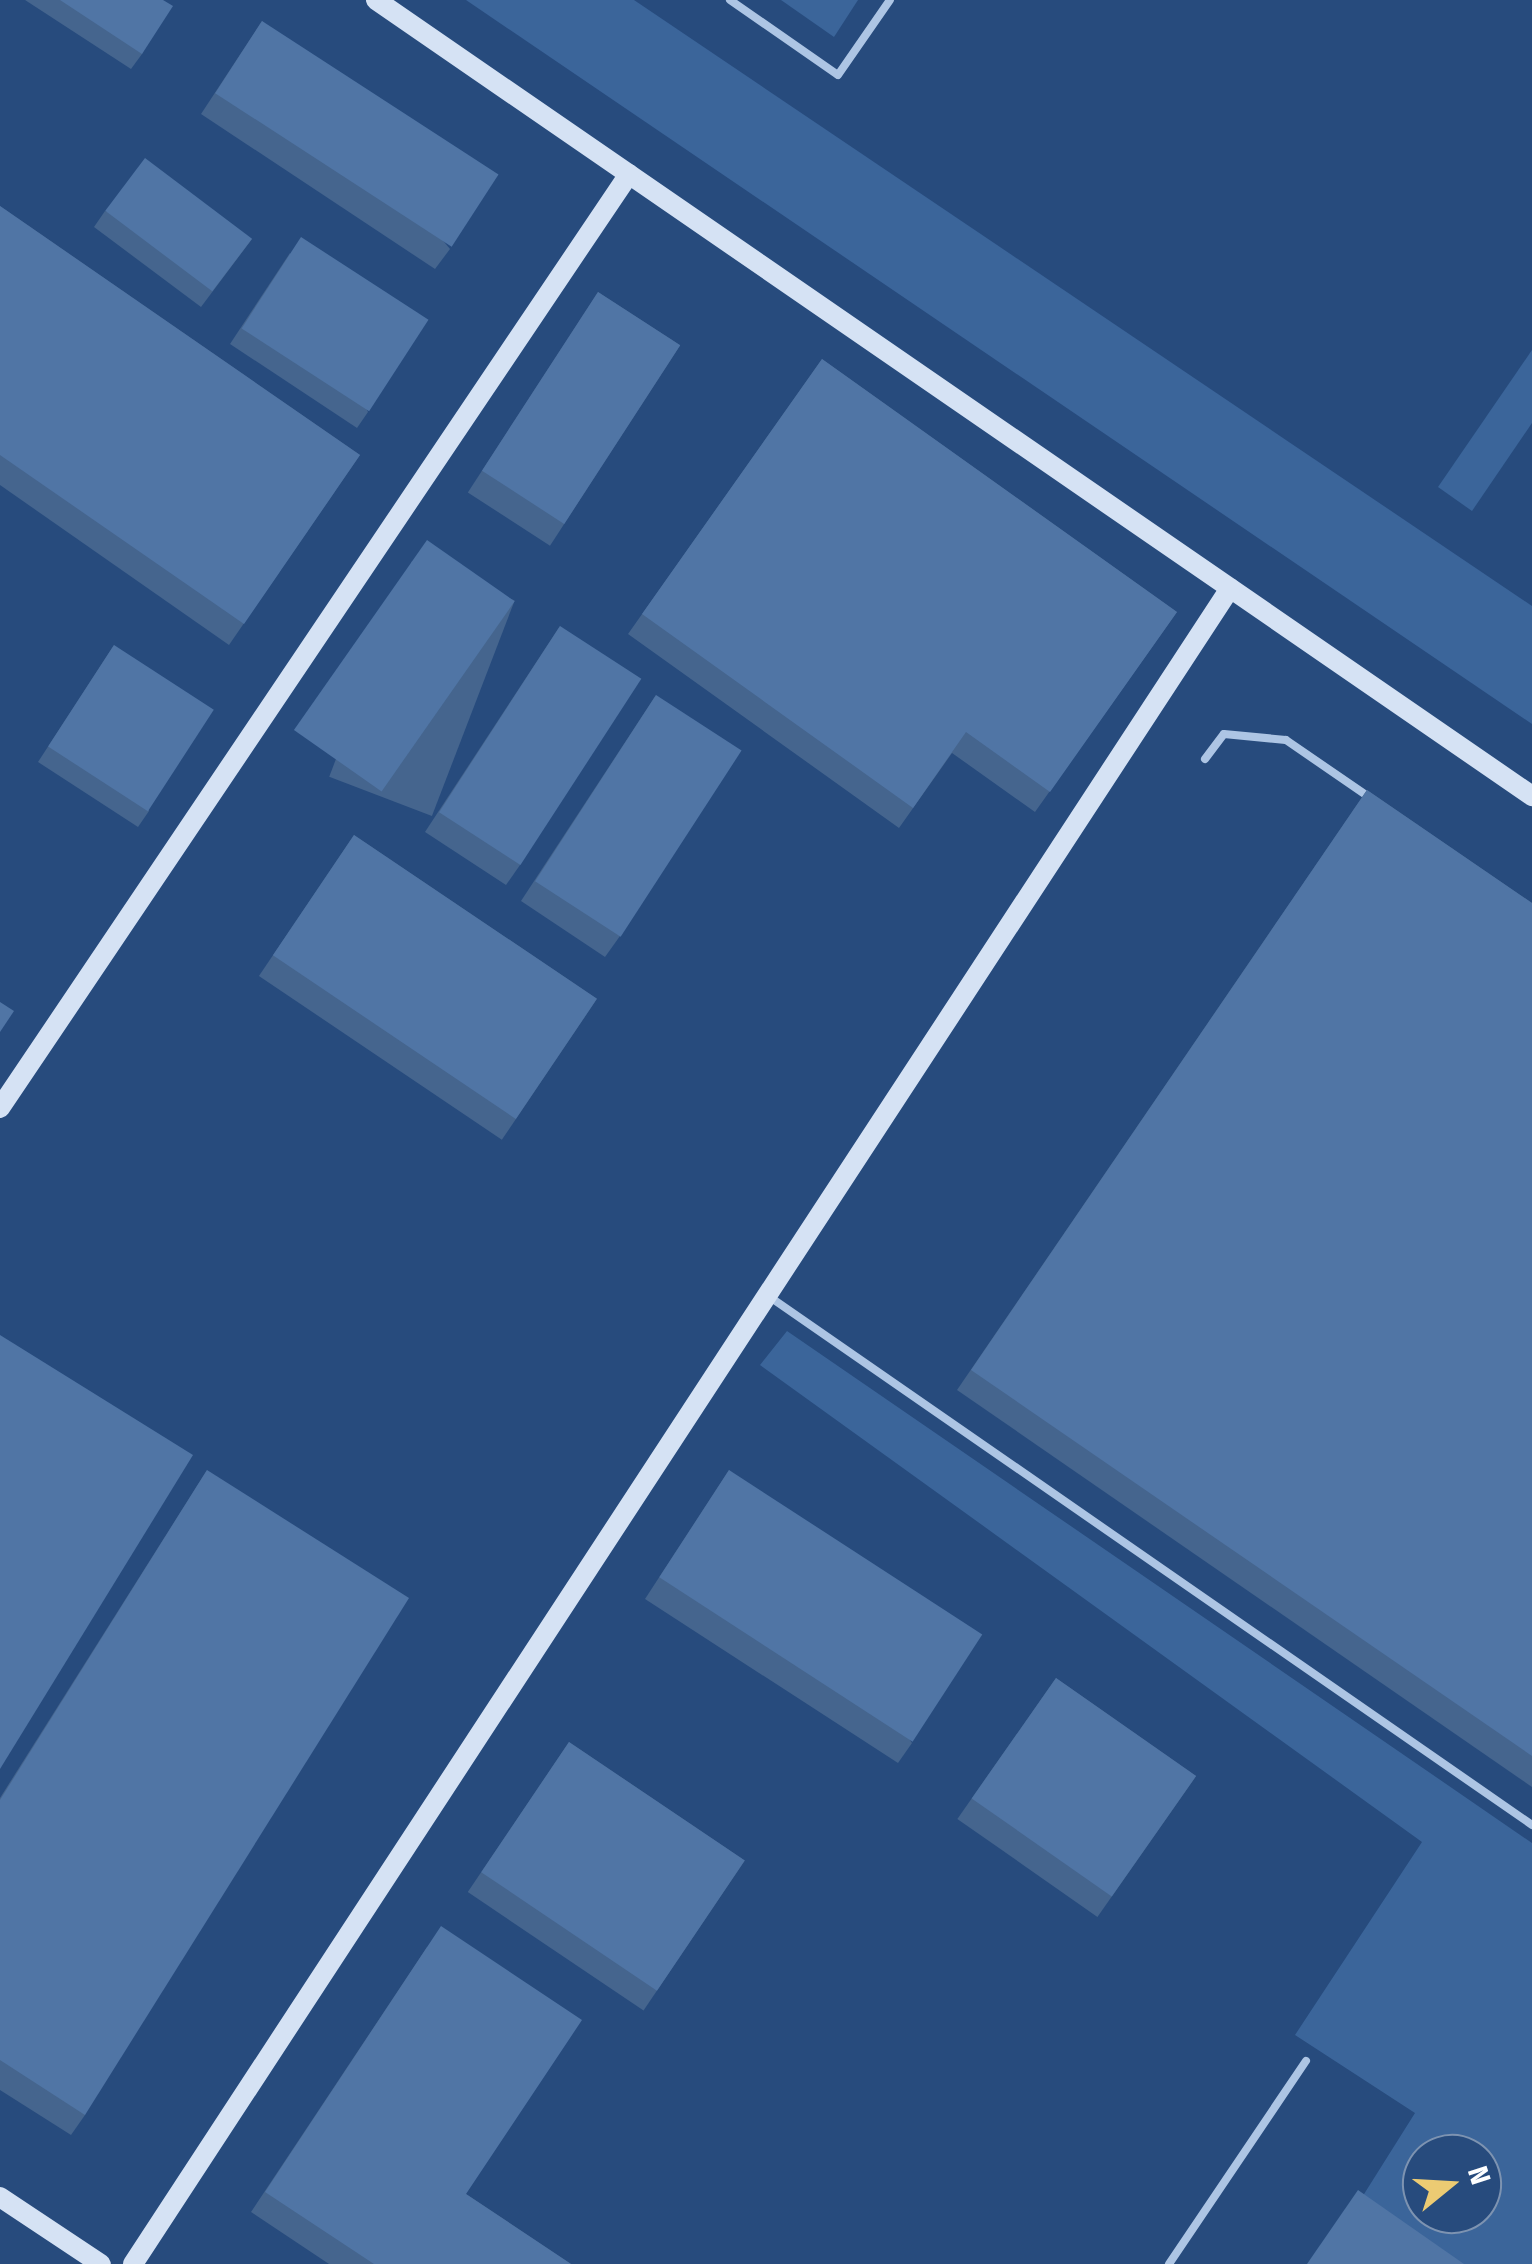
<!DOCTYPE html>
<style>
body{margin:0}
#map{position:relative;width:1532px;height:2264px;overflow:hidden;background:#274b7d;font-family:"Fira Sans Condensed",sans-serif}
div>[style]{position:absolute}
.green>*{inset:0;background:#3b659a}
.lane>*{height:8px;margin:-4px;padding:0 4px;transform-origin:4px;border-radius:4px;background:#adc5e4}
.secondary>*{height:20px;margin:-10px;padding:0 10px;transform-origin:10px;border-radius:10px;background:#d5e2f4}
.wall>*{inset:0;background:#45658e;transform-origin:0 0}
.building>*{inset:0;background:#5075a5;transform-origin:0 0}
span{translate:-50% -50%;white-space:nowrap;text-align:center;line-height:1.15;-webkit-text-stroke:8px #274b7d;paint-order:stroke}
.north{position:absolute;left:1402px;top:2134px;width:100px;height:100px;box-sizing:border-box;background:#274b7d;border:2px solid #7d93b1;border-radius:50%;rotate:72deg;font-size:28px;font-weight:700;line-height:40px;text-align:center;color:#fff}
.north::after{content:'';display:block;margin:auto;width:35px;height:45px;background:#eccb73;clip-path:polygon(50% 0,100% 100%,50% 72%,0 100%)}
</style>
<div id="map">
<div class="green">
<div style="clip-path:polygon(466px 0,634px 0,1532px 606px,1532px 724px)"></div>
<div style="clip-path:polygon(781px 0,858px 0,834px 37px)"></div>
<div style="clip-path:polygon(1532px 350px,1532px 423px,1472px 511px,1438px 487px)"></div>
<div style="clip-path:polygon(evenodd,787px 1331px,1532px 1843px,1532px 2264px,1428px 2264px,1354px 2210px,1415px 2113px,1295px 2035px,1422px 1842px,760px 1365px,787px 1331px,1422px 2154px,1482px 2154px,1482px 2214px,1422px 2214px,1422px 2154px)"></div>
</div>
<div class="lane">
<div style="left:730px;top:0;width:131px;rotate:34.8deg"></div>
<div style="left:838px;top:75px;width:91px;rotate:-55.3deg"></div>
<div style="left:1205px;top:759px;width:31px;rotate:-53deg"></div>
<div style="left:1224px;top:734px;width:62px;rotate:5.5deg"></div>
<div style="left:1286px;top:740px;width:104px;rotate:34.5deg"></div>
<div style="left:767px;top:1295px;width:931px;rotate:34.71deg"></div>
<div style="left:1169px;top:2264px;width:245px;rotate:-56deg"></div>
</div>
<div class="secondary">
<div style="left:376px;top:0;width:1404px;rotate:34.55deg"></div>
<div style="left:0;top:1108px;width:1126px;rotate:-56.04deg"></div>
<div style="left:0;top:2197px;width:121px;rotate:33.6deg"></div>
<div style="left:133px;top:2264px;width:2003px;rotate:-56.79deg"></div>
</div>
<div class="wall">
<div style="clip-path:polygon(25px 0,163px 0,142px 54px,131px 69px)"></div>
<div style="clip-path:polygon(262px 21px,450px 249px,435px 269px,201px 114px)"></div>
<div style="clip-path:polygon(0 206px,360px 455px,229px 645px,0 485px)"></div>
<div style="clip-path:polygon(105px 211px,252px 239px,201px 307px,94px 227px)"></div>
<div style="clip-path:polygon(290px 253px,368px 412px,357px 428px,230px 344px)"></div>
<div style="left:598px;top:292px;width:98px;height:239px;rotate:33deg"></div>
<div style="clip-path:polygon(822px 359px,1177px 612px,1035px 812px,952px 753px,899px 828px,628px 634px)"></div>
<div style="left:412px;top:561px;width:110px;height:231px;rotate:21deg"></div>
<div style="clip-path:polygon(560px 626px,520px 865px,506px 885px,425px 832px)"></div>
<div style="clip-path:polygon(114px 645px,149px 811px,138px 827px,38px 762px)"></div>
<div style="clip-path:polygon(656px 695px,620px 936px,605px 957px,521px 901px)"></div>
<div style="clip-path:polygon(1367px 790px,1532px 903px,1532px 1787px,957px 1390px)"></div>
<div style="left:354px;top:835px;width:293px;height:170px;rotate:34deg"></div>
<div style="clip-path:polygon(207px 1470px,85px 2115px,71px 2135px,0 2090px,0 1798px)"></div>
<div style="clip-path:polygon(729px 1470px,912px 1743px,898px 1763px,645px 1599px)"></div>
<div style="left:1056px;top:1678px;width:171px;height:172px;rotate:35deg"></div>
<div style="left:569px;top:1742px;width:212px;height:181px;rotate:34deg"></div>
<div style="clip-path:polygon(427px 1947px,466px 2194px,571px 2264px,329px 2264px,251px 2212px)"></div>
</div>
<div class="building">
<div style="clip-path:polygon(60px 0,163px 0,173px 6px,142px 54px)"></div>
<div style="left:262px;top:21px;width:282px;height:86px;rotate:33deg"></div>
<div style="left:145px;top:158px;width:134px;height:66px;rotate:37deg"></div>
<div style="clip-path:polygon(0 206px,360px 455px,244px 624px,0 455px)"></div>
<div style="left:301px;top:237px;width:152px;height:109px;rotate:33deg"></div>
<div style="left:598px;top:292px;width:98px;height:213px;rotate:33deg"></div>
<div style="clip-path:polygon(822px 359px,1177px 612px,1050px 792px,966px 732px,913px 808px,642px 614px)"></div>
<div style="left:427px;top:540px;width:107px;height:232px;rotate:35deg"></div>
<div style="left:560px;top:626px;width:97px;height:222px;rotate:33deg"></div>
<div style="left:114px;top:645px;width:119px;height:121px;rotate:33deg"></div>
<div style="left:656px;top:695px;width:102px;height:222px;rotate:33deg"></div>
<div style="clip-path:polygon(1367px 790px,1532px 903px,1532px 1756px,971px 1370px)"></div>
<div style="left:354px;top:835px;width:293px;height:145px;rotate:34deg"></div>
<div style="clip-path:polygon(0 1002px,14px 1011px,0 1032px)"></div>
<div style="clip-path:polygon(0 1335px,193px 1455px,0 1769px)"></div>
<div style="clip-path:polygon(207px 1470px,409px 1598px,85px 2115px,0 2060px,0 1800px)"></div>
<div style="left:729px;top:1470px;width:302px;height:128px;rotate:33deg"></div>
<div style="left:1056px;top:1678px;width:171px;height:147px;rotate:35deg"></div>
<div style="left:569px;top:1742px;width:212px;height:157px;rotate:34deg"></div>
<div style="clip-path:polygon(441px 1926px,582px 2020px,466px 2194px,571px 2264px,374px 2264px,265px 2192px)"></div>
<div style="clip-path:polygon(1358px 2190px,1464px 2264px,1307px 2264px)"></div>
</div>
<div class="north">N</div>
</div>
